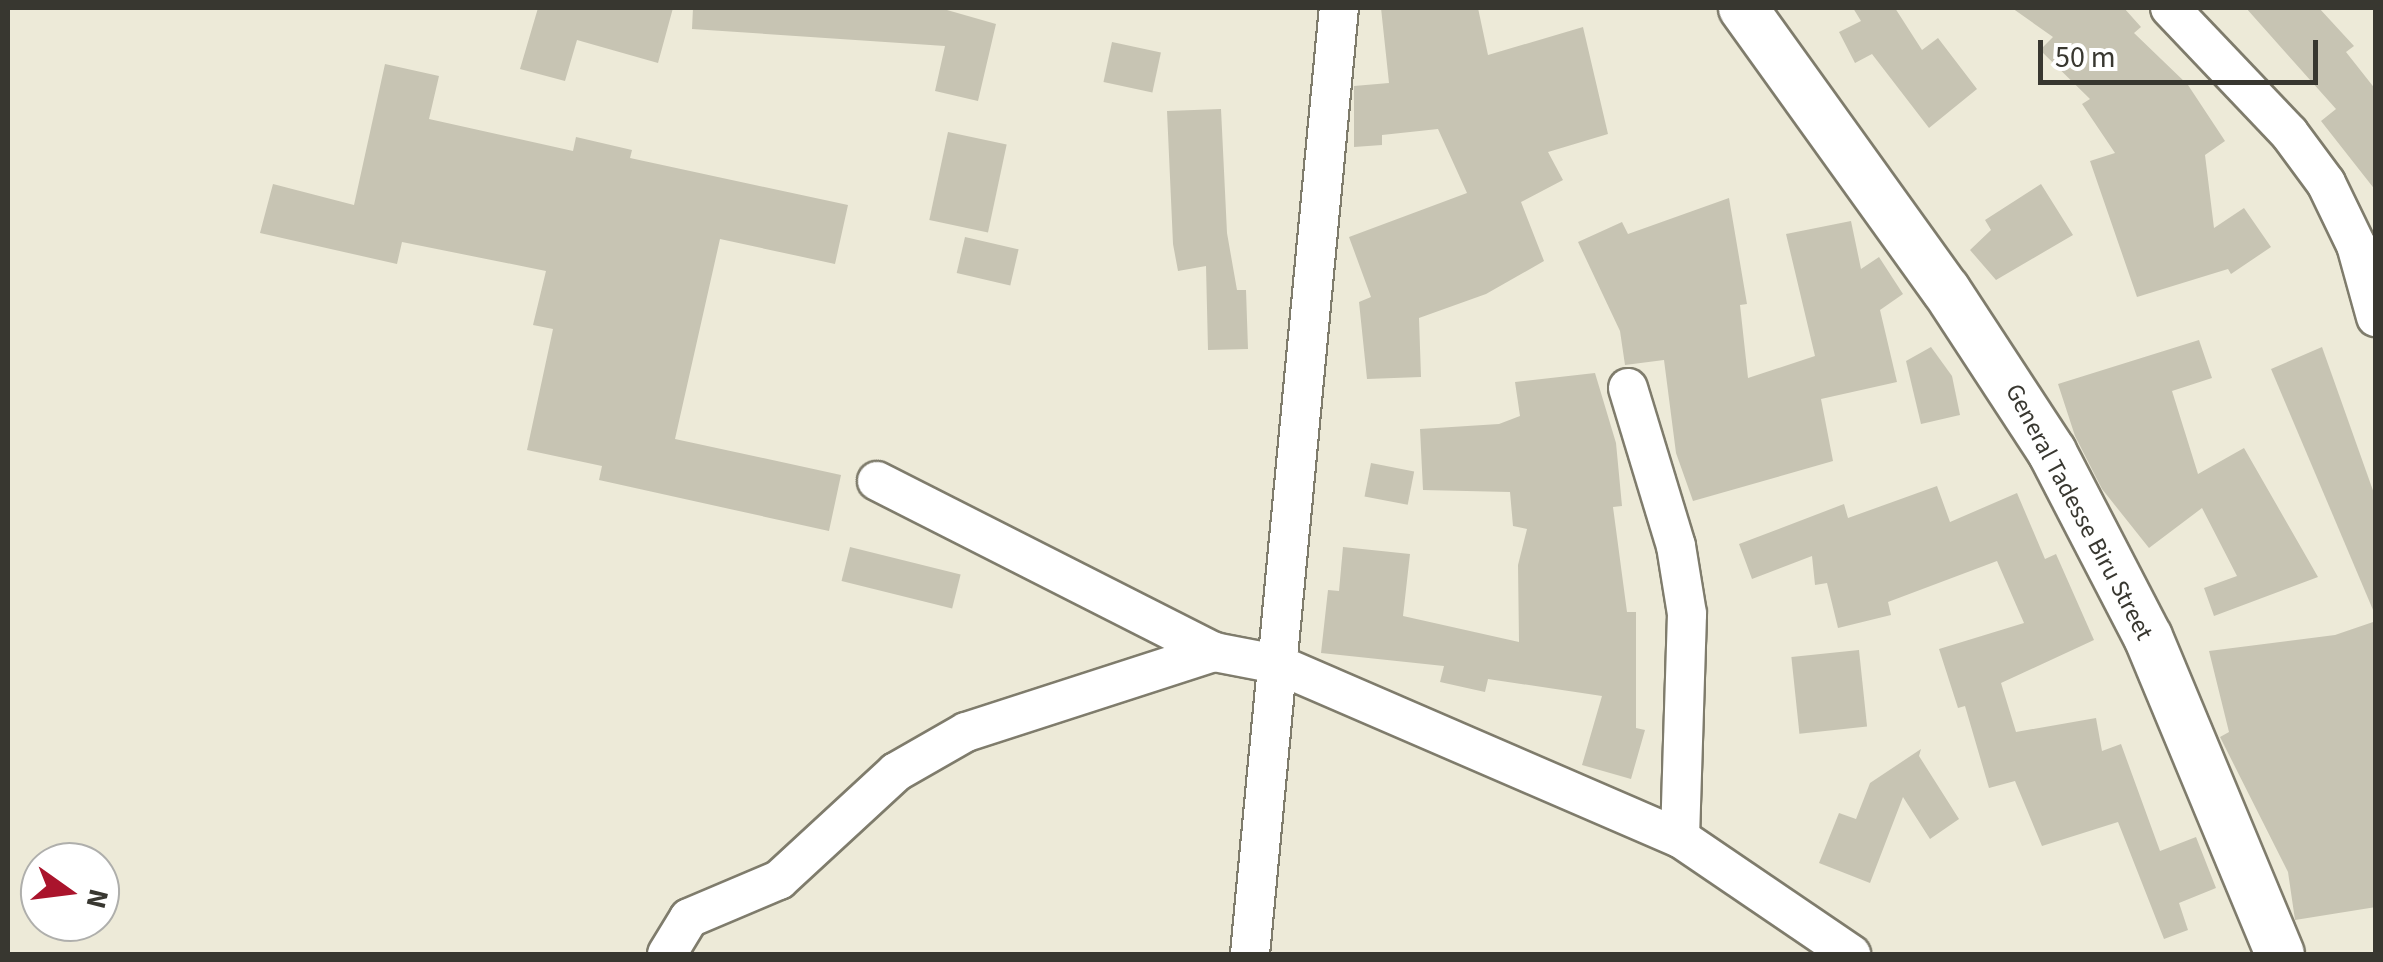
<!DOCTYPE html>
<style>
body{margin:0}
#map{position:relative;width:2383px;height:962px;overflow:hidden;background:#edead8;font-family:"Source Sans 3",sans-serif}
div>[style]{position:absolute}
.building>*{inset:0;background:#c7c4b3;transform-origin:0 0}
.roads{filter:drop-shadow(2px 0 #7f7c6c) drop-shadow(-2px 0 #7f7c6c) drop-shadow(0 2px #7f7c6c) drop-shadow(0 -2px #7f7c6c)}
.minor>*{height:38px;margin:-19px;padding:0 19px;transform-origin:19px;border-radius:19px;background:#fff}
.tertiary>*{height:48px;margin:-24px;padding:0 24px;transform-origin:24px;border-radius:24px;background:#fff}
span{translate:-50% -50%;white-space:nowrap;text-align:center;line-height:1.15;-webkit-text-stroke:8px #fff;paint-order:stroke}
.street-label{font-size:25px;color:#383730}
.frame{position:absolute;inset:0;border:10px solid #383730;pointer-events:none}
.north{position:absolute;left:20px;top:842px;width:100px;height:100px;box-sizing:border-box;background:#fff;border:2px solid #afafac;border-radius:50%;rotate:104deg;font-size:28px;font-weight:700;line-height:40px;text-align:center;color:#383730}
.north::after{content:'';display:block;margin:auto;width:35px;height:45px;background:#aa142c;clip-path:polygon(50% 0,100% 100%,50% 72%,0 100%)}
.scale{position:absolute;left:2038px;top:40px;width:280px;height:45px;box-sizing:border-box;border:5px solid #383730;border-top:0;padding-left:12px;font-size:30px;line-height:35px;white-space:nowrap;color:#383730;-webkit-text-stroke:8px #fff;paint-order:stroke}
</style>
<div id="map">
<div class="building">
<div style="clip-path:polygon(538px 8px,673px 8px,658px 63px,577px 40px,565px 81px,520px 69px)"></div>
<div style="clip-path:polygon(693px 8px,940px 8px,996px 24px,978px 101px,935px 91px,945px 46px,692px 29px)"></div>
<div style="clip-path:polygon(1381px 8px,1478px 8px,1488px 55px,1583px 27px,1608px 134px,1548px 152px,1563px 180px,1521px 202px,1544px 261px,1486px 294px,1419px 318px,1421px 377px,1367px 379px,1359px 302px,1371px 297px,1349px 237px,1467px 193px,1438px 129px,1382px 135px,1382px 145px,1354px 147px,1354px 86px,1389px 83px)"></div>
<div style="clip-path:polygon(1853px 8px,1895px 8px,1922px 50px,1938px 38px,1977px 89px,1929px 128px,1872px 54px,1855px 63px,1839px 32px,1861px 21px)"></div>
<div style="clip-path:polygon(2012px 8px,2124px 8px,2141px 27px,2134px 33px,2188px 85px,2225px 141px,2205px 155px,2214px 228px,2244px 208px,2271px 247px,2231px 274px,2228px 269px,2137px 297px,2090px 161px,2115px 153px,2082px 104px,2090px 99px,2040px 50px,2053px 37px)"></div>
<div style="clip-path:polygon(2246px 8px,2319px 8px,2354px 46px,2346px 52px,2376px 90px,2376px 191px,2321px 121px,2336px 109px)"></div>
<div style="left:1112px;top:42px;width:50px;height:41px;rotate:12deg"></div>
<div style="clip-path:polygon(385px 64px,439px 76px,429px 119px,573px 151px,576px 137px,632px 150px,630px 158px,848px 205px,835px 264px,720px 239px,675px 439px,841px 475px,829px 531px,599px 480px,602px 466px,527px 450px,553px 329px,533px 325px,546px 271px,402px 242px,397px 264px,260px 233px,273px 184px,354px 205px)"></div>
<div style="clip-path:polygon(1221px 109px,1227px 233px,1237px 290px,1246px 290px,1248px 349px,1208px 350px,1206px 266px,1178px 271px,1173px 244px,1167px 111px)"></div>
<div style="left:948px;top:132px;width:60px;height:90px;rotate:12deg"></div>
<div style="clip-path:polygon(2041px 184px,2073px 235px,1996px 280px,1970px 250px,1991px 230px,1985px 220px)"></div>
<div style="clip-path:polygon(1729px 198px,1747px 304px,1740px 305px,1748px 378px,1815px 356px,1786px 234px,1851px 221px,1861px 269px,1879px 257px,1903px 294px,1880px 310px,1897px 382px,1821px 399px,1833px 461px,1693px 501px,1676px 453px,1664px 360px,1625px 365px,1620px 331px,1578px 242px,1622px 222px,1628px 234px)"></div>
<div style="left:965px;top:237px;width:55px;height:37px;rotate:13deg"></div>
<div style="clip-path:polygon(2199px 340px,2212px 378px,2172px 391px,2198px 474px,2244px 448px,2318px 577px,2214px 616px,2204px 588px,2237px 576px,2202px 508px,2149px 548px,2102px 489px,2075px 436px,2058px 384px)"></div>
<div style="clip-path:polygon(1931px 347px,1952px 376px,1960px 415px,1921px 424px,1906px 361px)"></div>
<div style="clip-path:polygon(2322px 347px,2376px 499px,2376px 617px,2271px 369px)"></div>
<div style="clip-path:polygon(1595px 373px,1616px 443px,1622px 506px,1613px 507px,1627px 612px,1636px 612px,1636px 728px,1645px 730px,1631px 779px,1582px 765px,1602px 696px,1488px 679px,1485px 692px,1440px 682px,1444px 666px,1321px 653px,1328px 590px,1339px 591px,1343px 547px,1410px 554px,1403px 616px,1519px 642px,1518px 565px,1527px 529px,1513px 526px,1510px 492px,1423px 490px,1420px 429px,1499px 424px,1520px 416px,1515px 382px)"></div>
<div style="left:1371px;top:463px;width:44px;height:34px;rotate:11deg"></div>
<div style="clip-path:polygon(1937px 486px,1950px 522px,2017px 493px,2045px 559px,2056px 554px,2094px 640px,2001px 683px,2016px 732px,2096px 718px,2102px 751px,2121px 744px,2160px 851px,2196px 837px,2216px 888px,2179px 903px,2188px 930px,2164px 939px,2118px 822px,2042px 846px,2015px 781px,1989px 788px,1965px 706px,1958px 708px,1939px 649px,2024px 623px,1997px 561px,1888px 602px,1891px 615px,1838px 628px,1827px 583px,1815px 585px,1812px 556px,1752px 579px,1739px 544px,1844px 504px,1848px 518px)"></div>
<div style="left:850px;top:547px;width:114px;height:35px;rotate:14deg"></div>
<div style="clip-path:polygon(2376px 621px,2376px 907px,2295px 920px,2288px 872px,2220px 737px,2229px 732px,2209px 651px,2335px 635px)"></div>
<div style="left:1859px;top:650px;width:77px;height:68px;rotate:84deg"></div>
<div style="clip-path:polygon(1921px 749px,1919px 756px,1959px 819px,1930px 839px,1903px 797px,1870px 883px,1819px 863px,1839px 813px,1856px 819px,1870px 783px)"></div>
</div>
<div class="roads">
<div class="minor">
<div style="left:2170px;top:8px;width:173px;rotate:46.4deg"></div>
<div style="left:2289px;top:133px;width:62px;rotate:53.5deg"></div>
<div style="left:2326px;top:183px;width:69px;rotate:64.2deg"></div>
<div style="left:2356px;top:245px;width:75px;rotate:74.5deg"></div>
<div style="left:1628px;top:388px;width:165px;rotate:73.1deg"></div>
<div style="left:1676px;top:546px;width:69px;rotate:80.8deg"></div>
<div style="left:1687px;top:614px;width:224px;rotate:91.8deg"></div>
<div style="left:877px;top:481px;width:378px;rotate:26.9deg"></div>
<div style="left:1214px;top:652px;width:64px;rotate:10.8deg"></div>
<div style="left:1277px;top:664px;width:439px;rotate:23.4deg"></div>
<div style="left:1680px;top:838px;width:207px;rotate:34.2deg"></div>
<div style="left:667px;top:954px;width:42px;rotate:-58.6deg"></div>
<div style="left:689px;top:918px;width:98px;rotate:-22.9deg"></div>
<div style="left:779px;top:880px;width:159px;rotate:-42.7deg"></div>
<div style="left:896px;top:772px;width:81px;rotate:-29.7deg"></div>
<div style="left:966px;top:732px;width:261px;rotate:-17.9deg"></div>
<div style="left:1250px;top:954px;width:950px;rotate:-84.63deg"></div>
</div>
<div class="tertiary">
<div style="left:1743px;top:8px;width:347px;rotate:54.3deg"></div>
<div style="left:1946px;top:290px;width:194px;rotate:56.8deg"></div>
<div style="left:2052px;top:452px;width:208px;rotate:62.6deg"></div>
<div style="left:2148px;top:637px;width:343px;rotate:67.4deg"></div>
</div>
</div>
<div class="street-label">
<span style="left:2079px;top:512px;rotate:62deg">General Tadesse Biru Street</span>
</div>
<div class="frame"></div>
<div class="north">N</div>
<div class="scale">50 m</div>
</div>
